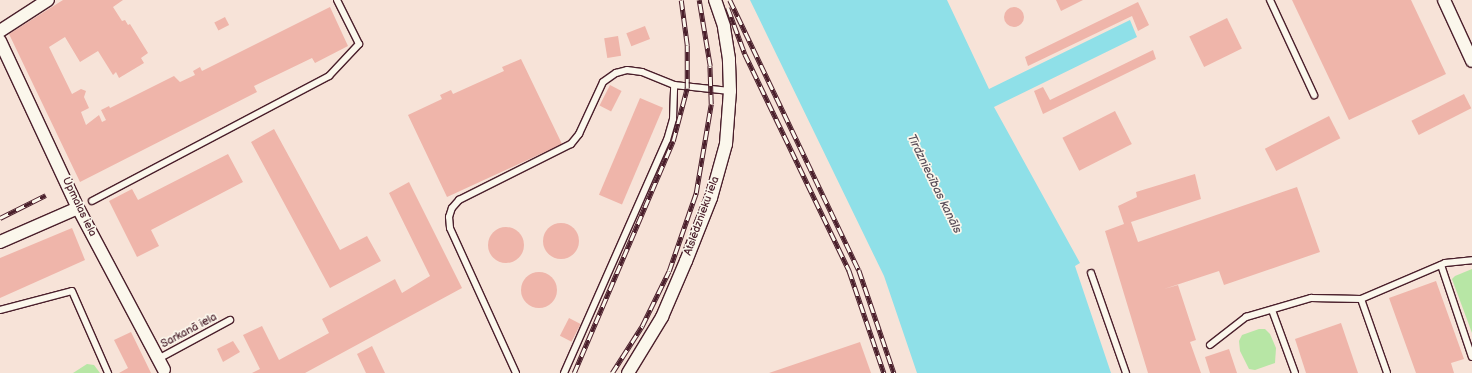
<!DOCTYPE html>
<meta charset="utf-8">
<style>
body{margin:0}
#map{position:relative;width:1472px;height:373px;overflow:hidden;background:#f7e3d8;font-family:"Balsamiq Sans",sans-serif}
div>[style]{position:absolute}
.green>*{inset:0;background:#b7e6a5}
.water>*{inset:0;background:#8fe0e8}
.building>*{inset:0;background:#efb5aa;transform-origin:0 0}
.round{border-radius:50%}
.roads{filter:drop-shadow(1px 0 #4a1f2b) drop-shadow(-1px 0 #4a1f2b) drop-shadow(0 1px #4a1f2b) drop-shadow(0 -1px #4a1f2b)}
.service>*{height:6px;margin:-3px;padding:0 3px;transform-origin:3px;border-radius:3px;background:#fbf7ec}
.minor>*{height:12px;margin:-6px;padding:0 6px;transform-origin:6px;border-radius:6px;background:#fbf7ec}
.rail>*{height:4.5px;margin-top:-2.25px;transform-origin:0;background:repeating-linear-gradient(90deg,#fbf7ec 0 9px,#4a1f2b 0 18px);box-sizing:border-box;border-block:1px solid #4a1f2b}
span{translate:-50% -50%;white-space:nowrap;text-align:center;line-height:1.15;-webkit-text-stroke:3.5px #fbf7ec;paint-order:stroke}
.street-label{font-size:11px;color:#4a1f2b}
.water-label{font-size:12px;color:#5b4f5a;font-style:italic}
</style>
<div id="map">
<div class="green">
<div style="clip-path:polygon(1472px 269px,1472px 333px,1452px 279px,1455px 276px)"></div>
<div style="clip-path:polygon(1259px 329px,1265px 329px,1270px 334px,1276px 348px,1275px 363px,1255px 370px,1249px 369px,1240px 351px,1239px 341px,1242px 335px)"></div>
<div style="clip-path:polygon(87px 364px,94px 365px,100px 373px,73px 373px)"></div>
</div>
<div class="water">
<div style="clip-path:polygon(750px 0,947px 0,989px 89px,1130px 20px,1137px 37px,994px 107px,1080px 263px,1075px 266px,1111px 373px,917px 373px,884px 276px)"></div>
</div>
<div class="building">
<div style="clip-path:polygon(63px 0,123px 0,113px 7px,122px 21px,125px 20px,128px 25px,130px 24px,148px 53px,141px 58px,144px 63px,119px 78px,116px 72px,113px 75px,98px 51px,80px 62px,65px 37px,49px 47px,72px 94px,81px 89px,86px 91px,84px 97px,89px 108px,81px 112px,86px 125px,99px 115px,102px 122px,106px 120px,101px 110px,109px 106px,110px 108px,174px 76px,180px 82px,195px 75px,193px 71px,200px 67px,202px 71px,330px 7px,348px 46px,315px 63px,312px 58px,254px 86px,257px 92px,80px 182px,9px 34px)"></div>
<div style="clip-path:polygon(1056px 0,1083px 0,1061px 11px)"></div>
<div style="clip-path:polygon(1292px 0,1411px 0,1446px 74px,1349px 120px)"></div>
<div style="clip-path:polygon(1138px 2px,1149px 25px,1138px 31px,1132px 16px,1028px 66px,1025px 57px)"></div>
<div class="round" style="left:1004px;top:7px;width:20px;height:20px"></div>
<div style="left:225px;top:17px;width:9px;height:12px;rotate:63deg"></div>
<div style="left:1227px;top:18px;width:34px;height:42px;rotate:64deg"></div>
<div style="left:645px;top:26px;width:14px;height:20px;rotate:69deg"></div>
<div style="left:618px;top:36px;width:20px;height:14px;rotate:81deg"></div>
<div style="clip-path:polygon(1153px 50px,1156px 59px,1043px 114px,1034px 91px,1043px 87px,1050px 100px)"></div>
<div style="clip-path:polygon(521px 59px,562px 144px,447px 197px,408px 115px,442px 99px,440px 95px,451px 90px,453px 94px,504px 71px,502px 67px)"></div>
<div style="left:610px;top:85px;width:13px;height:23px;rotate:27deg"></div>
<div style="left:1464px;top:94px;width:16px;height:59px;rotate:63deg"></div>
<div style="left:640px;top:98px;width:25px;height:105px;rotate:23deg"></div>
<div style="left:1115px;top:111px;width:37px;height:59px;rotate:63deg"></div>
<div style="left:1329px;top:116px;width:25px;height:72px;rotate:63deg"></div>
<div style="clip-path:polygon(274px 129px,340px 250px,367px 236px,381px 261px,330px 288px,251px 142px)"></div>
<div style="clip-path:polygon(228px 154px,243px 182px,151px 230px,159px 246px,137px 257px,109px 201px,132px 189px,138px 200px)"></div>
<div style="clip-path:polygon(1195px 174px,1201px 199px,1131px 222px,1138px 242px,1297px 187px,1320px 252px,1224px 285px,1219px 271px,1164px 289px,1178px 285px,1196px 340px,1190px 342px,1201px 373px,1148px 373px,1105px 231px,1124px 224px,1118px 206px,1137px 197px,1136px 192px)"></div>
<div style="clip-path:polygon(409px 182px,462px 288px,305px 373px,252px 373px,260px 369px,243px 335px,262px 326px,279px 360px,329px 333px,322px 319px,395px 279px,402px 293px,430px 276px,389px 193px)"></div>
<div class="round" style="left:543px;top:223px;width:36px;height:36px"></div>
<div class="round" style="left:488px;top:227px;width:36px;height:36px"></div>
<div style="clip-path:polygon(72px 228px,85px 260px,0 298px,0 258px)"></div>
<div class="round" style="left:521px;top:272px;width:36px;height:36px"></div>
<div style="clip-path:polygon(1436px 281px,1464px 359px,1451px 363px,1454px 373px,1416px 373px,1389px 298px)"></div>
<div style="left:569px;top:318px;width:13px;height:20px;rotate:27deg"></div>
<div style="clip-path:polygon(1341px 323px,1358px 373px,1306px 373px,1295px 339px)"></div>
<div style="clip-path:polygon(131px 332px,151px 373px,119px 373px,128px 368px,114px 340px)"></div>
<div style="clip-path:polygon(233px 341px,240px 352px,223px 362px,217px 349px)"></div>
<div style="clip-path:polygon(860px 342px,871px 373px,769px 373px)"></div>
<div style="clip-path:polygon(372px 346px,385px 373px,366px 373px,357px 354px)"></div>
<div style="clip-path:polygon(1229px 349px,1237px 373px,1210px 373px,1205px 357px)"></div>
</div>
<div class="roads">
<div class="service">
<div style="left:1270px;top:0;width:105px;rotate:65.1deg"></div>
<div style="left:92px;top:201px;width:268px;rotate:-27.8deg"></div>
<div style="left:329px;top:76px;width:44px;rotate:-46.8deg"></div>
<div style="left:359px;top:44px;width:49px;rotate:-116.6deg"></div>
<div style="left:1441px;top:265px;width:97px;rotate:71.4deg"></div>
<div style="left:1091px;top:273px;width:106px;rotate:70.7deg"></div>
<div style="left:1361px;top:299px;width:78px;rotate:70.6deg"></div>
<div style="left:0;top:310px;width:74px;rotate:-14.8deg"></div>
<div style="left:72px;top:291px;width:90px;rotate:66.3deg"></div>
<div style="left:1272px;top:310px;width:67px;rotate:69.9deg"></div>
<div style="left:1210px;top:345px;width:46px;rotate:-37.9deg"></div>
<div style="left:1246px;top:317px;width:68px;rotate:-16.3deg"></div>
<div style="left:1311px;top:298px;width:50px;rotate:1.1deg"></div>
<div style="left:1361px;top:299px;width:91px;rotate:-23.2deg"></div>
<div style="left:1445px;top:263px;width:27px;rotate:-6deg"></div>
<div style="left:158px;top:359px;width:82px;rotate:-28.4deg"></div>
<div style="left:516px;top:373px;width:159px;rotate:-114.5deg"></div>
<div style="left:450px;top:228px;width:11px;rotate:-95deg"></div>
<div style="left:449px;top:217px;width:9px;rotate:-72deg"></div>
<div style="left:452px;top:208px;width:11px;rotate:-49deg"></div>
<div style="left:459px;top:200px;width:125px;rotate:-26.6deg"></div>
<div style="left:571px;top:144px;width:13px;rotate:-51deg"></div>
<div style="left:579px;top:134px;width:57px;rotate:-65.2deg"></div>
<div style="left:603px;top:82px;width:16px;rotate:-35deg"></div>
<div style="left:616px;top:73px;width:11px;rotate:-15deg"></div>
<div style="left:627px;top:70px;width:15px;rotate:8deg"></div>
<div style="left:642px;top:72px;width:35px;rotate:22deg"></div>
<div style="left:674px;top:85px;width:56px;rotate:6.1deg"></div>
<div style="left:564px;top:373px;width:255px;rotate:-66.2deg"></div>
<div style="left:667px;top:140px;width:22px;rotate:-74deg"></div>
<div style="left:673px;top:119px;width:34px;rotate:-88deg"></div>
</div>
<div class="minor">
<div style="left:1444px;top:0;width:67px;rotate:65.3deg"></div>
<div style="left:0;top:31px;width:57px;rotate:-32.9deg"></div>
<div style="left:0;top:41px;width:184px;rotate:65deg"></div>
<div style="left:78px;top:208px;width:183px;rotate:62deg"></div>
<div style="left:0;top:242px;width:85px;rotate:-23.6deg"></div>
<div style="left:628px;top:373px;width:66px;rotate:-58.7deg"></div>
<div style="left:662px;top:317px;width:61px;rotate:-66.8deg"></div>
<div style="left:686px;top:261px;width:68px;rotate:-68.4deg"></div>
<div style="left:711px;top:198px;width:56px;rotate:-74.5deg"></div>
<div style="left:726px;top:144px;width:53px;rotate:-85.7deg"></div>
<div style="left:730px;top:91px;width:32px;rotate:-92deg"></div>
<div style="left:729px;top:59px;width:33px;rotate:-99deg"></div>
<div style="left:724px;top:26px;width:28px;rotate:-109deg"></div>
</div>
</div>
<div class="rail">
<div style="left:730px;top:0;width:299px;rotate:64.5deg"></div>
<div style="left:859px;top:270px;width:109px;rotate:71.2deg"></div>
<div style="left:728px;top:8px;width:49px;rotate:69.7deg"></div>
<div style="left:745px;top:54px;width:240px;rotate:64.3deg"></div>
<div style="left:849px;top:270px;width:109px;rotate:71.2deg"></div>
<div style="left:0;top:218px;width:51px;rotate:-26.6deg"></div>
<div style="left:574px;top:373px;width:252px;rotate:-66.9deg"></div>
<div style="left:673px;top:141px;width:55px;rotate:-75.2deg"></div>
<div style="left:687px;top:88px;width:43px;rotate:-90deg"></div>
<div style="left:687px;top:45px;width:45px;rotate:-97.6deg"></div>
<div style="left:612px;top:373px;width:56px;rotate:-57.4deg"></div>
<div style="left:642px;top:326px;width:61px;rotate:-63.9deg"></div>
<div style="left:669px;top:271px;width:83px;rotate:-70.9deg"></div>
<div style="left:696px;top:193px;width:90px;rotate:-80.4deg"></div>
<div style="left:711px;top:104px;width:38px;rotate:-92deg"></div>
<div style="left:710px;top:66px;width:67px;rotate:-99.5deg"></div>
</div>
<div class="street-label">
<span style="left:79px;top:207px;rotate:64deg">Upmalas iela</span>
<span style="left:702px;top:216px;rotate:-70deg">Atslēdznieku iela</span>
<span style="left:189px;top:331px;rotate:-28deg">Sarkanā iela</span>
</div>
<div class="water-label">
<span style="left:934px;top:184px;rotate:64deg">Tirdzniecības kanāls</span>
</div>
</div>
